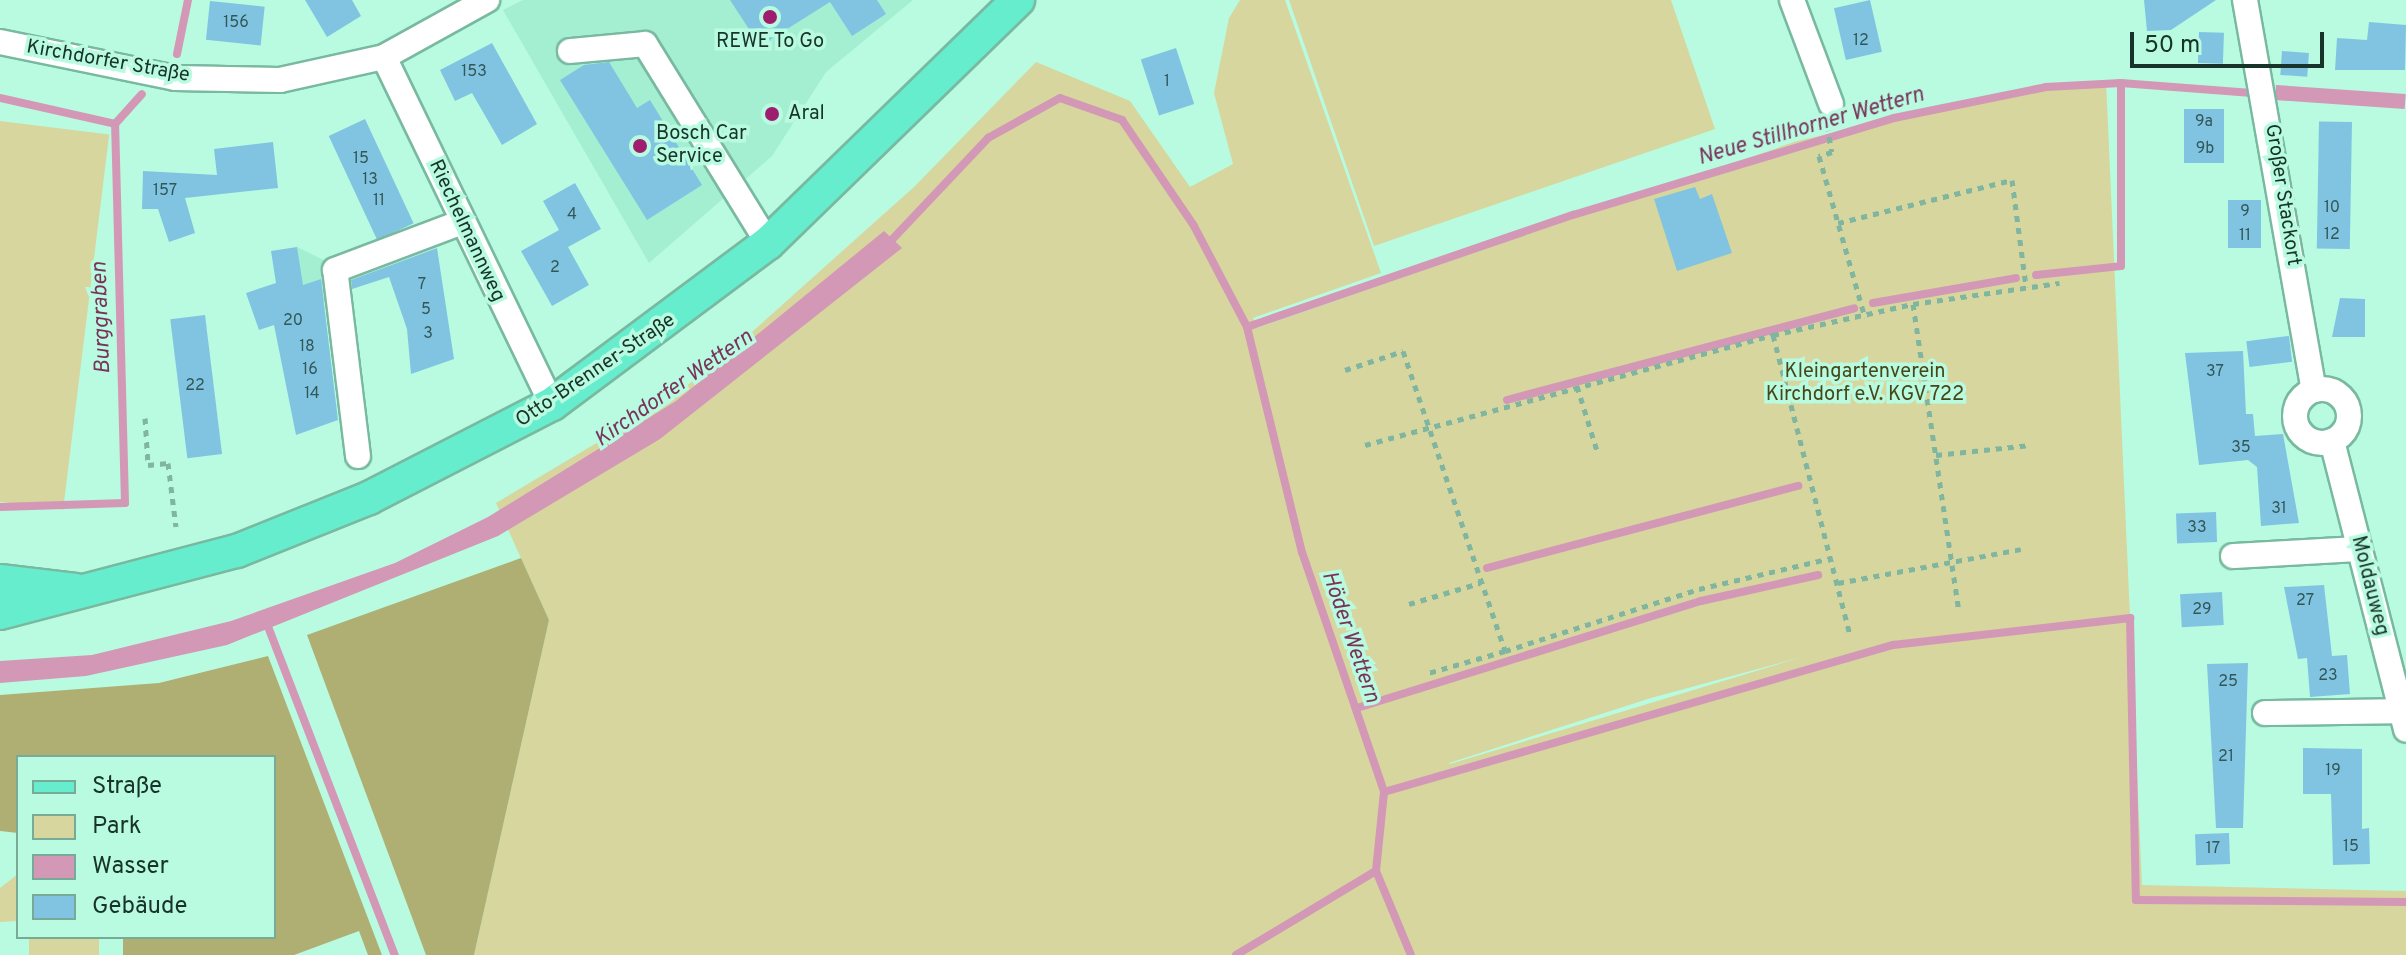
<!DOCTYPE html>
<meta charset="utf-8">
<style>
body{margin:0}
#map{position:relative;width:2406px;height:955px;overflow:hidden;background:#b8fbe0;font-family:Overpass,sans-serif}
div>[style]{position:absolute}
.built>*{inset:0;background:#a4eed1}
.green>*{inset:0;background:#d6d69e;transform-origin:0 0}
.forest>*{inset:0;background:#afaf73}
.water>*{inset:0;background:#d398b5;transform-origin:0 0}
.stream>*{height:8px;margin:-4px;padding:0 4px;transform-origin:4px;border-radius:4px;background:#d398b5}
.building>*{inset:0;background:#81c4e2;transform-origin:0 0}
.path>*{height:5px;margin-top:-2.5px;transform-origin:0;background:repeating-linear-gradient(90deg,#80b5a0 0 6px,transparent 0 12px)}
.roads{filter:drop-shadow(2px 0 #78b9a0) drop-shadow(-2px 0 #78b9a0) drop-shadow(0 2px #78b9a0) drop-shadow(0 -2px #78b9a0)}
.minor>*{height:24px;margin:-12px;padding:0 12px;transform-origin:12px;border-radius:12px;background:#fff}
.minor>.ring{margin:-12px;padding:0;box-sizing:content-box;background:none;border:24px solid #fff;border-radius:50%}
.major>*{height:32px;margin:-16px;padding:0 16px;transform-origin:16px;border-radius:16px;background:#66edcd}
.dots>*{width:22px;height:22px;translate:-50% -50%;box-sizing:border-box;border:4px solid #b8fbe0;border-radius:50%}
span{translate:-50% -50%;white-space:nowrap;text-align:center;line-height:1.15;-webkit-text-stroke:7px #b8fbe0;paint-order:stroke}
.number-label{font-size:16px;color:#325757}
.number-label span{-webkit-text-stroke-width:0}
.poi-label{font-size:20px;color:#183329}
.left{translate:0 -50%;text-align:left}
.street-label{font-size:20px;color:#183329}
.park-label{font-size:20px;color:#484618}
.water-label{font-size:22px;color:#79335b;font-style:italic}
.legend{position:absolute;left:16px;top:755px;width:260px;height:184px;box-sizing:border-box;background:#b8fbe0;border:2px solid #78ab97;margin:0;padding:10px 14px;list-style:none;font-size:24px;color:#183329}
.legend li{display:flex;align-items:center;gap:16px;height:40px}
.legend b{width:40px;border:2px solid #78ab97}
.scale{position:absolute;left:2130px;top:32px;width:194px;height:36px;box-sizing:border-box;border:4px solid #183329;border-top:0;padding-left:10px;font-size:24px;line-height:28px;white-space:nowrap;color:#183329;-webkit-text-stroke:6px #b8fbe0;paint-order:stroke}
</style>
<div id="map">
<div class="built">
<div style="clip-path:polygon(523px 0,913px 0,826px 72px,772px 156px,649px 263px,503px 10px)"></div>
<div style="clip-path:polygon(297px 247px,344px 270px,351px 289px,324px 303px,316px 281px,295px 288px)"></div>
</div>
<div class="green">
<div style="clip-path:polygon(evenodd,1240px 0,1285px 0,1381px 273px,1253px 318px,1257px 328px,1797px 141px,2048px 84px,2106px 81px,2142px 885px,2406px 891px,2406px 955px,474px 955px,549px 620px,496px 503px,667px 401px,725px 356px,914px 187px,1036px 62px,1130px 101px,1190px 187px,1233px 164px,1214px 93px,1229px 18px,1240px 0,1802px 657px,1450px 764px,1449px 763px,1651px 698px,1802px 657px)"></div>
<div style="clip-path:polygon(1289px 0,1671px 0,1715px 129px,1374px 246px)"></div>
<div style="left:0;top:121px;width:110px;height:378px;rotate:7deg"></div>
<div style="clip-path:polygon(18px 874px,18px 921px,0 922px,0 888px)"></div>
<div style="left:29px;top:937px;width:70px;height:18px"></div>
</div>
<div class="forest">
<div style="clip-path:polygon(521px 558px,549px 620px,474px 955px,426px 955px,307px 635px)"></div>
<div style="clip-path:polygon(268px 656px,382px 955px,368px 955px,359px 931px,294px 955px,123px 955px,123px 937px,274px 937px,274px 757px,18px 757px,18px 833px,0 831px,0 695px,159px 683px)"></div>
</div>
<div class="water">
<div style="left:2276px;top:85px;width:130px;height:15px;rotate:4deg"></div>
<div style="clip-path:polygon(884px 231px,902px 248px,660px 439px,498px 536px,227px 645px,86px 676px,0 683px,0 661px,92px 655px,231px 621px,395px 563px,488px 517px,676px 401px)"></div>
</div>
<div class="stream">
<div style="left:177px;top:54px;width:55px;rotate:-78.5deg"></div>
<div style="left:0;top:98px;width:118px;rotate:12.7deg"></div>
<div style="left:115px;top:124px;width:40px;rotate:-48deg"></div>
<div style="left:886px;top:246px;width:149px;rotate:-46.6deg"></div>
<div style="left:988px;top:138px;width:82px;rotate:-29.1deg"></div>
<div style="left:1060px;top:98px;width:66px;rotate:19.5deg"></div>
<div style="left:1122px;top:120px;width:128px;rotate:55.8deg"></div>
<div style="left:1194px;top:226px;width:114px;rotate:62.3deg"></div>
<div style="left:1247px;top:327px;width:232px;rotate:76.3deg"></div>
<div style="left:1302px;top:552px;width:254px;rotate:71.1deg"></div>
<div style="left:1384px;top:792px;width:79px;rotate:95.8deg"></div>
<div style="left:1376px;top:871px;width:91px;rotate:67.4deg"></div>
<div style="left:2036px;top:275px;width:85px;rotate:-6deg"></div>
<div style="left:2121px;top:266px;width:183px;rotate:-90deg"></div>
<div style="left:1873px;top:303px;width:145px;rotate:-9.9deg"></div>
<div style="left:1247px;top:327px;width:345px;rotate:-19deg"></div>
<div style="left:1573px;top:215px;width:335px;rotate:-16.8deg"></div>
<div style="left:1894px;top:118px;width:155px;rotate:-11.5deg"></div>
<div style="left:2046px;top:87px;width:75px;rotate:-3.1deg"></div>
<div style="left:2121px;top:83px;width:169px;rotate:4.4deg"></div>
<div style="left:1507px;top:400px;width:359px;rotate:-14.8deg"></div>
<div style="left:0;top:507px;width:125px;rotate:-1.8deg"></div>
<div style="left:125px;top:503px;width:379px;rotate:-91.5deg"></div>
<div style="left:1487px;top:568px;width:322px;rotate:-14.8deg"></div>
<div style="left:267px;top:624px;width:355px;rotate:68.9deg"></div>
<div style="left:1357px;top:708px;width:360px;rotate:-17.3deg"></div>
<div style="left:1701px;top:601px;width:120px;rotate:-12.5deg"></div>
<div style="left:1384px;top:792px;width:530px;rotate:-16.11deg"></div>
<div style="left:1893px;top:645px;width:239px;rotate:-6.5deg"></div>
<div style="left:2130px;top:618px;width:282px;rotate:88.8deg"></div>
<div style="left:2136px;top:900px;width:270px;rotate:0.4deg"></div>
<div style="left:1236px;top:955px;width:163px;rotate:-31deg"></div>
</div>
<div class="building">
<div style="clip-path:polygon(305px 0,352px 0,361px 16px,327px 37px)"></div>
<div style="clip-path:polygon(730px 0,877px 0,886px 14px,852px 36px,830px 2px,760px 46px)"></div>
<div style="left:1870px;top:0;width:53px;height:37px;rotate:77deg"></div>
<div style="clip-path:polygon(2144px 0,2216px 0,2171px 30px,2147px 31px)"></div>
<div style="left:210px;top:1px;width:55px;height:39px;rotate:6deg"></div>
<div style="clip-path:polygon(2369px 22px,2406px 25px,2405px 70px,2335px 70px,2337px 38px,2367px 40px)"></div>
<div style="left:2199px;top:32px;width:25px;height:31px;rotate:2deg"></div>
<div style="clip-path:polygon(492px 43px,537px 124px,502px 145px,472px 93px,455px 101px,440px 70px)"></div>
<div style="left:1176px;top:48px;width:59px;height:37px;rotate:72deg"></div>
<div style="left:2282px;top:51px;width:27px;height:24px;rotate:4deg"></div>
<div style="clip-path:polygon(609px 62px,637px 108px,650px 100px,702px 185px,647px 220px,560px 80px,584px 65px)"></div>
<div style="left:2184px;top:109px;width:40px;height:54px"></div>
<div style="left:365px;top:119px;width:115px;height:40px;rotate:65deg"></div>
<div style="left:2352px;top:122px;width:127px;height:33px;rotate:91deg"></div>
<div style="clip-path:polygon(273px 142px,278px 188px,185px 198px,195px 233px,169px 242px,158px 209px,142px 209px,143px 171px,217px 175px,214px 149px)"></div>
<div style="clip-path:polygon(575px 183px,601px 229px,568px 247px,589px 285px,552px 306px,521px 251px,559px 230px,543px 201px)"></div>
<div style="clip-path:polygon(1695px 187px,1700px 199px,1712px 194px,1732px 253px,1677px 271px,1654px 199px)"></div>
<div style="left:2228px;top:200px;width:33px;height:48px"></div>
<div style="clip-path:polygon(297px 247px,303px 285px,321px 279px,338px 420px,296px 435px,274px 325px,259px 330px,246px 293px,276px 283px,271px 251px)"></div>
<div style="clip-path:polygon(437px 248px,454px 359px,411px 374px,407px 329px,389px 277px,352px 289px,351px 280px)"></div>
<div style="clip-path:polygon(2340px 298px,2365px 299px,2365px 337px,2332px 337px)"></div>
<div style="left:205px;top:315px;width:140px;height:35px;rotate:83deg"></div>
<div style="left:2289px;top:336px;width:26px;height:43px;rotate:83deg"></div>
<div style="clip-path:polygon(2243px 351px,2246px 414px,2253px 414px,2255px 436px,2283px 434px,2299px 523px,2261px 526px,2257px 467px,2248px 460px,2199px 465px,2185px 353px)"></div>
<div style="left:2216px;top:512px;width:30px;height:40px;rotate:88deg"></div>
<div style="clip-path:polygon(2324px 585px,2332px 656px,2347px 655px,2350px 694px,2310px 697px,2307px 658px,2298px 659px,2284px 587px)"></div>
<div style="left:2222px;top:592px;width:33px;height:42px;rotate:87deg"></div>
<div style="clip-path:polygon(2248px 663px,2243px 828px,2216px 828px,2207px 664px)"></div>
<div style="clip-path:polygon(2303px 748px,2362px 749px,2362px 829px,2369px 828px,2370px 864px,2333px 865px,2331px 794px,2303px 794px)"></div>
<div style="left:2229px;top:833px;width:31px;height:34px;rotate:88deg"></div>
</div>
<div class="path">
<div style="left:1827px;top:125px;width:27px;rotate:80deg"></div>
<div style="left:1832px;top:152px;width:14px;rotate:163deg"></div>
<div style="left:1819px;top:156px;width:168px;rotate:74.1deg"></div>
<div style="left:1838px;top:223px;width:179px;rotate:-13.9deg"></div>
<div style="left:2012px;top:180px;width:108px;rotate:82.5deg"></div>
<div style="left:1913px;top:304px;width:309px;rotate:81.5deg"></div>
<div style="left:1773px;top:335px;width:309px;rotate:75.6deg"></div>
<div style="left:1345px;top:370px;width:61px;rotate:-18.1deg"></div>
<div style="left:1403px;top:351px;width:317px;rotate:71.2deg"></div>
<div style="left:1505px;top:651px;width:83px;rotate:164deg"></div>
<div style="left:1577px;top:386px;width:71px;rotate:72.8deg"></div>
<div style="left:145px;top:418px;width:47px;rotate:86.3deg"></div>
<div style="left:148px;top:465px;width:20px;rotate:-6deg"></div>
<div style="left:168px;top:463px;width:64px;rotate:82.9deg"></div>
<div style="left:1365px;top:445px;width:423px;rotate:-15.1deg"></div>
<div style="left:1773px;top:335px;width:143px;rotate:-12.5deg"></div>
<div style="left:1913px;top:304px;width:148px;rotate:-8.2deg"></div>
<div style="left:1936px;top:455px;width:95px;rotate:-6.1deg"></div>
<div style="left:1838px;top:583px;width:186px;rotate:-10.5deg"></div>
<div style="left:1409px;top:604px;width:74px;rotate:-16.5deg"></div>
<div style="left:1505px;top:651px;width:204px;rotate:-17.7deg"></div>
<div style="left:1699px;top:589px;width:136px;rotate:-13.2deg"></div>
</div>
<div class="roads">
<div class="minor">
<div style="left:1792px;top:0;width:111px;rotate:69.4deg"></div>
<div style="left:2245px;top:0;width:396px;rotate:80deg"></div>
<div style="left:0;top:42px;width:179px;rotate:11.6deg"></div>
<div style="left:175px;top:78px;width:105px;rotate:1.1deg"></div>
<div style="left:280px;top:80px;width:107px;rotate:-12.5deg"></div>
<div style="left:384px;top:57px;width:118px;rotate:-29deg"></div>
<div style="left:570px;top:51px;width:75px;rotate:-5.3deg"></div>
<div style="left:645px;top:44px;width:234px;rotate:58.3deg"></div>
<div style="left:384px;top:57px;width:386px;rotate:64.2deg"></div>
<div class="ring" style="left:2295px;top:389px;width:30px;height:30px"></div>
<div style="left:2332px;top:441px;width:298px;rotate:75.6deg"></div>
<div style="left:358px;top:456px;width:187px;rotate:-97deg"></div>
<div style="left:335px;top:270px;width:136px;rotate:-20.7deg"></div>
<div style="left:2233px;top:556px;width:126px;rotate:-3.2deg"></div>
<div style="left:2265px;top:713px;width:136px;rotate:-0.8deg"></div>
</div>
<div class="major">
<div style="left:0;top:581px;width:76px;rotate:6.8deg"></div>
<div style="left:0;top:613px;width:245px;rotate:-14.7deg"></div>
<div style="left:237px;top:551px;width:142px;rotate:-21.9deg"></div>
<div style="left:369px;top:498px;width:206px;rotate:-27.2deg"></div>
<div style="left:552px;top:404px;width:269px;rotate:-36.7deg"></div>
<div style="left:768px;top:243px;width:349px;rotate:-44.2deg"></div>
</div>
</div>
<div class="dots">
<div style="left:770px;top:17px;background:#9f1d6f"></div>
<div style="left:772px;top:114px;background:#9f1d6f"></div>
<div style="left:640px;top:146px;background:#9f1d6f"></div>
</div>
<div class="number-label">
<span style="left:236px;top:23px">156</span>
<span style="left:1861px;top:41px">12</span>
<span style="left:474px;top:72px">153</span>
<span style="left:1167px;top:82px">1</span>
<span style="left:2204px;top:122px">9a</span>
<span style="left:2205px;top:149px">9b</span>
<span style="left:361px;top:159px">15</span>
<span style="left:370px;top:180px">13</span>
<span style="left:165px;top:191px">157</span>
<span style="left:379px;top:201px">11</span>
<span style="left:2332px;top:208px">10</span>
<span style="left:2245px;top:212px">9</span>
<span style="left:572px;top:215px">4</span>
<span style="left:2332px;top:235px">12</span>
<span style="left:2245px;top:236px">11</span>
<span style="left:555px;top:268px">2</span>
<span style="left:422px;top:285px">7</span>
<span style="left:426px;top:310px">5</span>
<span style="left:293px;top:321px">20</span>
<span style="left:428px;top:334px">3</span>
<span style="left:307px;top:347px">18</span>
<span style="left:310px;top:370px">16</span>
<span style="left:2215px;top:372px">37</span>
<span style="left:195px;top:386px">22</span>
<span style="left:312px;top:394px">14</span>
<span style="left:2241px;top:448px">35</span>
<span style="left:2279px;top:509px">31</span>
<span style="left:2197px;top:528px">33</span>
<span style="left:2305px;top:601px">27</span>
<span style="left:2202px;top:610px">29</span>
<span style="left:2328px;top:676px">23</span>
<span style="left:2228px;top:682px">25</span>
<span style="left:2226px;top:757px">21</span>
<span style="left:2333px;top:771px">19</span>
<span style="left:2351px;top:847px">15</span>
<span style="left:2213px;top:849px">17</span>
</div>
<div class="poi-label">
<span style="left:770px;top:42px">REWE To Go</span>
<span class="left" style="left:788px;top:114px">Aral</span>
<span class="left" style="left:656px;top:146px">Bosch Car<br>Service</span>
</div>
<div class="street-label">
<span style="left:108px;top:62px;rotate:10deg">Kirchdorfer Straße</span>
<span style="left:2282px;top:195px;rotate:81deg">Großer Stackort</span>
<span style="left:466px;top:231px;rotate:65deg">Riechelmannweg</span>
<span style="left:596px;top:371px;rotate:-34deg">Otto-Brenner-Straße</span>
<span style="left:2369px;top:586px;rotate:76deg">Moldauweg</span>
</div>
<div class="park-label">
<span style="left:1865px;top:384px">Kleingartenverein<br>Kirchdorf e.V. KGV 722</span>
</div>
<div class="water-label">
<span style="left:1811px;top:127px;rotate:-16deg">Neue Stillhorner Wettern</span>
<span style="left:102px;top:318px;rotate:-92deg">Burggraben</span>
<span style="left:674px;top:389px;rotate:-35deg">Kirchdorfer Wettern</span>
<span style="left:1350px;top:637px;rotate:71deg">Höder Wettern</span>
</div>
<ul class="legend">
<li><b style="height:10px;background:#66edcd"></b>Straße</li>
<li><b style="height:22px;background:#d6d69e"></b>Park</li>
<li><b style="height:22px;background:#d398b5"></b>Wasser</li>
<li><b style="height:22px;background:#81c4e2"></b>Gebäude</li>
</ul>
<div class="scale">50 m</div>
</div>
